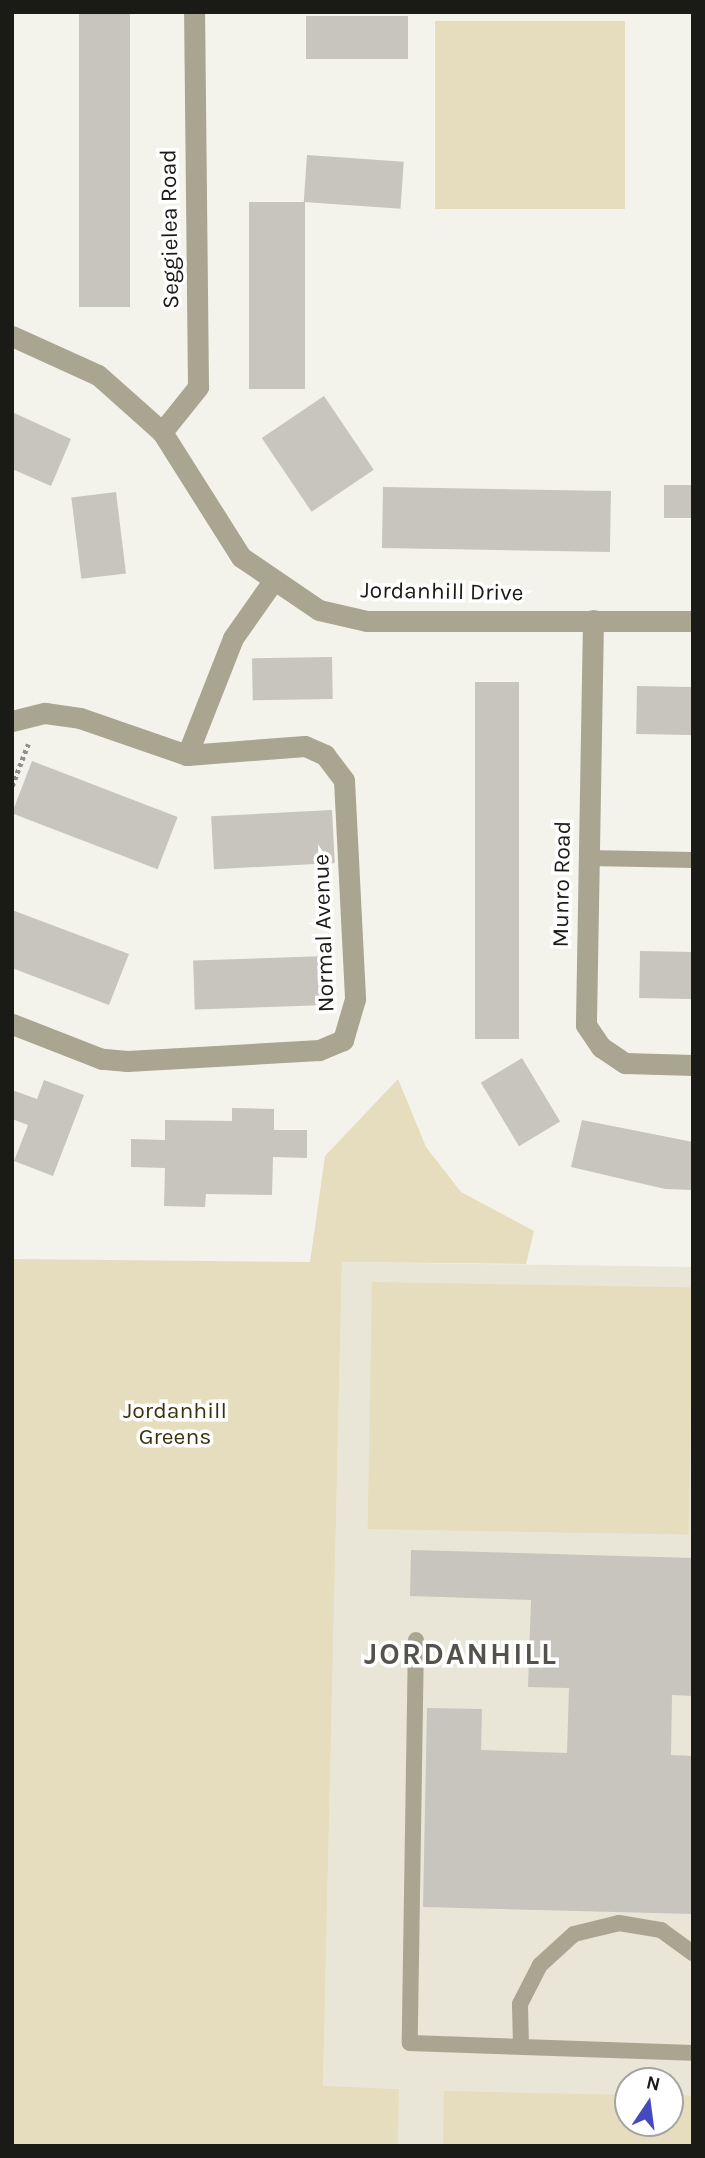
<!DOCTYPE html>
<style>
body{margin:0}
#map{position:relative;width:705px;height:2158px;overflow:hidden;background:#f4f3eb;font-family:Karla,sans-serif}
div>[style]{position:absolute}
.built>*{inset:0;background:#e9e5d7}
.green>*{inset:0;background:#e5ddbd;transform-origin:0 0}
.building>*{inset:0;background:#c7c5be;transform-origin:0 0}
.path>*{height:4.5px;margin-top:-2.25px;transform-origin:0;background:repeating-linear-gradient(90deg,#91918b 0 3.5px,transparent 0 7px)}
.lane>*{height:16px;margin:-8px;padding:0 8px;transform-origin:8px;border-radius:8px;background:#a9a591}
.street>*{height:21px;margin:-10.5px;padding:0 10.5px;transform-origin:10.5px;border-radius:10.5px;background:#a9a591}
span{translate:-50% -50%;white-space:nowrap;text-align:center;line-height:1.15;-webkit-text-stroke:7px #fff;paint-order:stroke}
.street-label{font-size:23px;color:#1a1a17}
.park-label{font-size:23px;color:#3c330d}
.district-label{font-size:30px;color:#53524c;font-weight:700;letter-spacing:2px}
.frame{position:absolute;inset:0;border:14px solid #1a1a17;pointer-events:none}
.north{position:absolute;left:614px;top:2067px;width:70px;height:70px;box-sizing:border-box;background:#fff;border:2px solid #a3a3a2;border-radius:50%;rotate:13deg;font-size:19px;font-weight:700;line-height:28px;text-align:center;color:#1a1a17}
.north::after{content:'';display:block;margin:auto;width:24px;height:32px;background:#464abf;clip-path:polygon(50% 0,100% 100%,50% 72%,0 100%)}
</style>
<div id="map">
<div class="built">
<div style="clip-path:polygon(evenodd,342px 1262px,693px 1267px,693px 2146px,398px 2146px,399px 2089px,323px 2087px,342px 1262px,628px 2081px,670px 2081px,670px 2123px,628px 2123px,628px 2081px)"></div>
</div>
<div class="green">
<div style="left:435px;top:21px;width:190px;height:188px"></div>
<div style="clip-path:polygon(398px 1079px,426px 1147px,461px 1192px,534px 1231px,526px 1264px,342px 1262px,323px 2086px,399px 2089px,398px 2146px,12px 2146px,12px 1259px,310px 1262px,325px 1156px)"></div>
<div style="left:372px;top:1282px;width:321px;height:247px;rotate:1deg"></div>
<div style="clip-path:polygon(444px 2091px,628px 2095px,628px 2123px,670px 2123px,670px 2095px,693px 2096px,693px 2146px,443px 2146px)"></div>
</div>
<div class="building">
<div style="left:79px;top:12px;width:51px;height:295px"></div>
<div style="left:306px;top:16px;width:102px;height:43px"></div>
<div style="left:307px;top:155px;width:97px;height:47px;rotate:4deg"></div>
<div style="left:249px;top:202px;width:56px;height:187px"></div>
<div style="left:324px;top:396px;width:89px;height:75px;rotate:56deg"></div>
<div style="clip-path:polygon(12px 412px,71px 439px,51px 486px,12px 469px)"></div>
<div style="left:664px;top:485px;width:29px;height:33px"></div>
<div style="left:383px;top:487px;width:228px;height:61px;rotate:1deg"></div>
<div style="left:116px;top:492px;width:82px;height:45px;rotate:83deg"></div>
<div style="left:332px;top:657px;width:42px;height:80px;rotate:89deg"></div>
<div style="left:475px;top:682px;width:44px;height:357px"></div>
<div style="left:637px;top:686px;width:56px;height:48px;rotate:1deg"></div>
<div style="left:32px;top:761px;width:156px;height:56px;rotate:21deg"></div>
<div style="left:332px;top:810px;width:53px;height:121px;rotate:87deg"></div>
<div style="clip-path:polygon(12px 910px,129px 954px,109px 1005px,12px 968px)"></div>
<div style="left:640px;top:951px;width:53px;height:47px;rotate:1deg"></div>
<div style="left:325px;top:956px;width:49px;height:132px;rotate:88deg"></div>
<div style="left:522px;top:1058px;width:74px;height:48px;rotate:59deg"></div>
<div style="clip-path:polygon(44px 1080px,84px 1095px,53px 1176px,14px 1161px,28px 1125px,12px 1119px,12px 1090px,37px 1099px)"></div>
<div style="clip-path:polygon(232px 1108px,274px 1109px,274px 1130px,307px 1130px,307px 1158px,273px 1157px,272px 1195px,206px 1194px,205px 1207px,164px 1206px,165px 1168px,131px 1167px,131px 1139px,165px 1140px,165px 1120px,232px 1121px)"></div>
<div style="clip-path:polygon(582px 1120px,693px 1142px,693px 1190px,665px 1189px,571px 1167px)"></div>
<div style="clip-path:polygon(411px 1550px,693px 1558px,693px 1696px,672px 1695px,671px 1755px,693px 1756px,693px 1914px,423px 1907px,427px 1708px,482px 1709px,481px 1750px,567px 1753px,569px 1688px,528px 1687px,531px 1600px,410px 1596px)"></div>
</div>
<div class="path">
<div style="left:12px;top:786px;width:45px;rotate:-69.1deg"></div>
</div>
<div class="lane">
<div style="left:588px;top:858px;width:105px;rotate:1.1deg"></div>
<div style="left:416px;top:1640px;width:403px;rotate:90.9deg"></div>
<div style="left:410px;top:2043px;width:283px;rotate:2deg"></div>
<div style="left:521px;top:2046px;width:42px;rotate:-91.4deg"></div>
<div style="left:520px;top:2004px;width:44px;rotate:-62.9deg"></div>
<div style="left:540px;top:1965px;width:46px;rotate:-42.4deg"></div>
<div style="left:574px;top:1934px;width:46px;rotate:-13.7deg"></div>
<div style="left:619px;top:1923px;width:43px;rotate:9.5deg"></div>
<div style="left:661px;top:1930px;width:39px;rotate:36deg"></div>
</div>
<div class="street">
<div style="left:12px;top:336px;width:94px;rotate:24.4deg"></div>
<div style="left:98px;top:375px;width:86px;rotate:41.7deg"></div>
<div style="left:162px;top:432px;width:148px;rotate:57.7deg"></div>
<div style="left:241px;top:557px;width:94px;rotate:34.2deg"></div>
<div style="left:319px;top:610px;width:49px;rotate:12.9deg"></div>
<div style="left:367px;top:621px;width:326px"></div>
<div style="left:162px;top:432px;width:58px;rotate:-51.3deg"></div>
<div style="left:198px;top:387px;width:375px;rotate:-90.6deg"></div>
<div style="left:593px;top:620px;width:405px;rotate:91deg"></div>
<div style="left:586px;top:1025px;width:27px;rotate:56deg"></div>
<div style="left:601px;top:1047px;width:29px;rotate:34deg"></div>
<div style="left:625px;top:1063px;width:68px;rotate:1.7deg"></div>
<div style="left:12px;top:721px;width:34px;rotate:-14deg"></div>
<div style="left:45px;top:713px;width:35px;rotate:8deg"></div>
<div style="left:80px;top:718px;width:113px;rotate:19.1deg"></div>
<div style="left:187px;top:755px;width:118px;rotate:-4.4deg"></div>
<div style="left:305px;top:746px;width:22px;rotate:24deg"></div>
<div style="left:325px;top:755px;width:31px;rotate:53deg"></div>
<div style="left:344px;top:780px;width:219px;rotate:87.1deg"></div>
<div style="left:355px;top:999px;width:43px;rotate:106.3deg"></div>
<div style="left:343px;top:1040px;width:26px;rotate:157deg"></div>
<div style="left:319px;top:1050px;width:192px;rotate:176.7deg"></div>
<div style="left:127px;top:1061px;width:25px;rotate:-175deg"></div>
<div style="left:102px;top:1059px;width:97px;rotate:-158.7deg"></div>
<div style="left:187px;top:755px;width:126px;rotate:-68.5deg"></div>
<div style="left:233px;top:638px;width:70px;rotate:-54.9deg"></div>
</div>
<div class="street-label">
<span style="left:170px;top:229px;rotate:-91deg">Seggielea Road</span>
<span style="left:442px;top:592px;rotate:1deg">Jordanhill Drive</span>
<span style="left:562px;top:884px;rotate:-89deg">Munro Road</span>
<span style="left:324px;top:933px;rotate:-92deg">Normal Avenue</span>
</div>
<div class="park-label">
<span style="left:175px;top:1424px">Jordanhill<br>Greens</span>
</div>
<div class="district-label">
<span style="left:461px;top:1654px">JORDANHILL</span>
</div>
<div class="frame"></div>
<div class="north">N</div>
</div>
